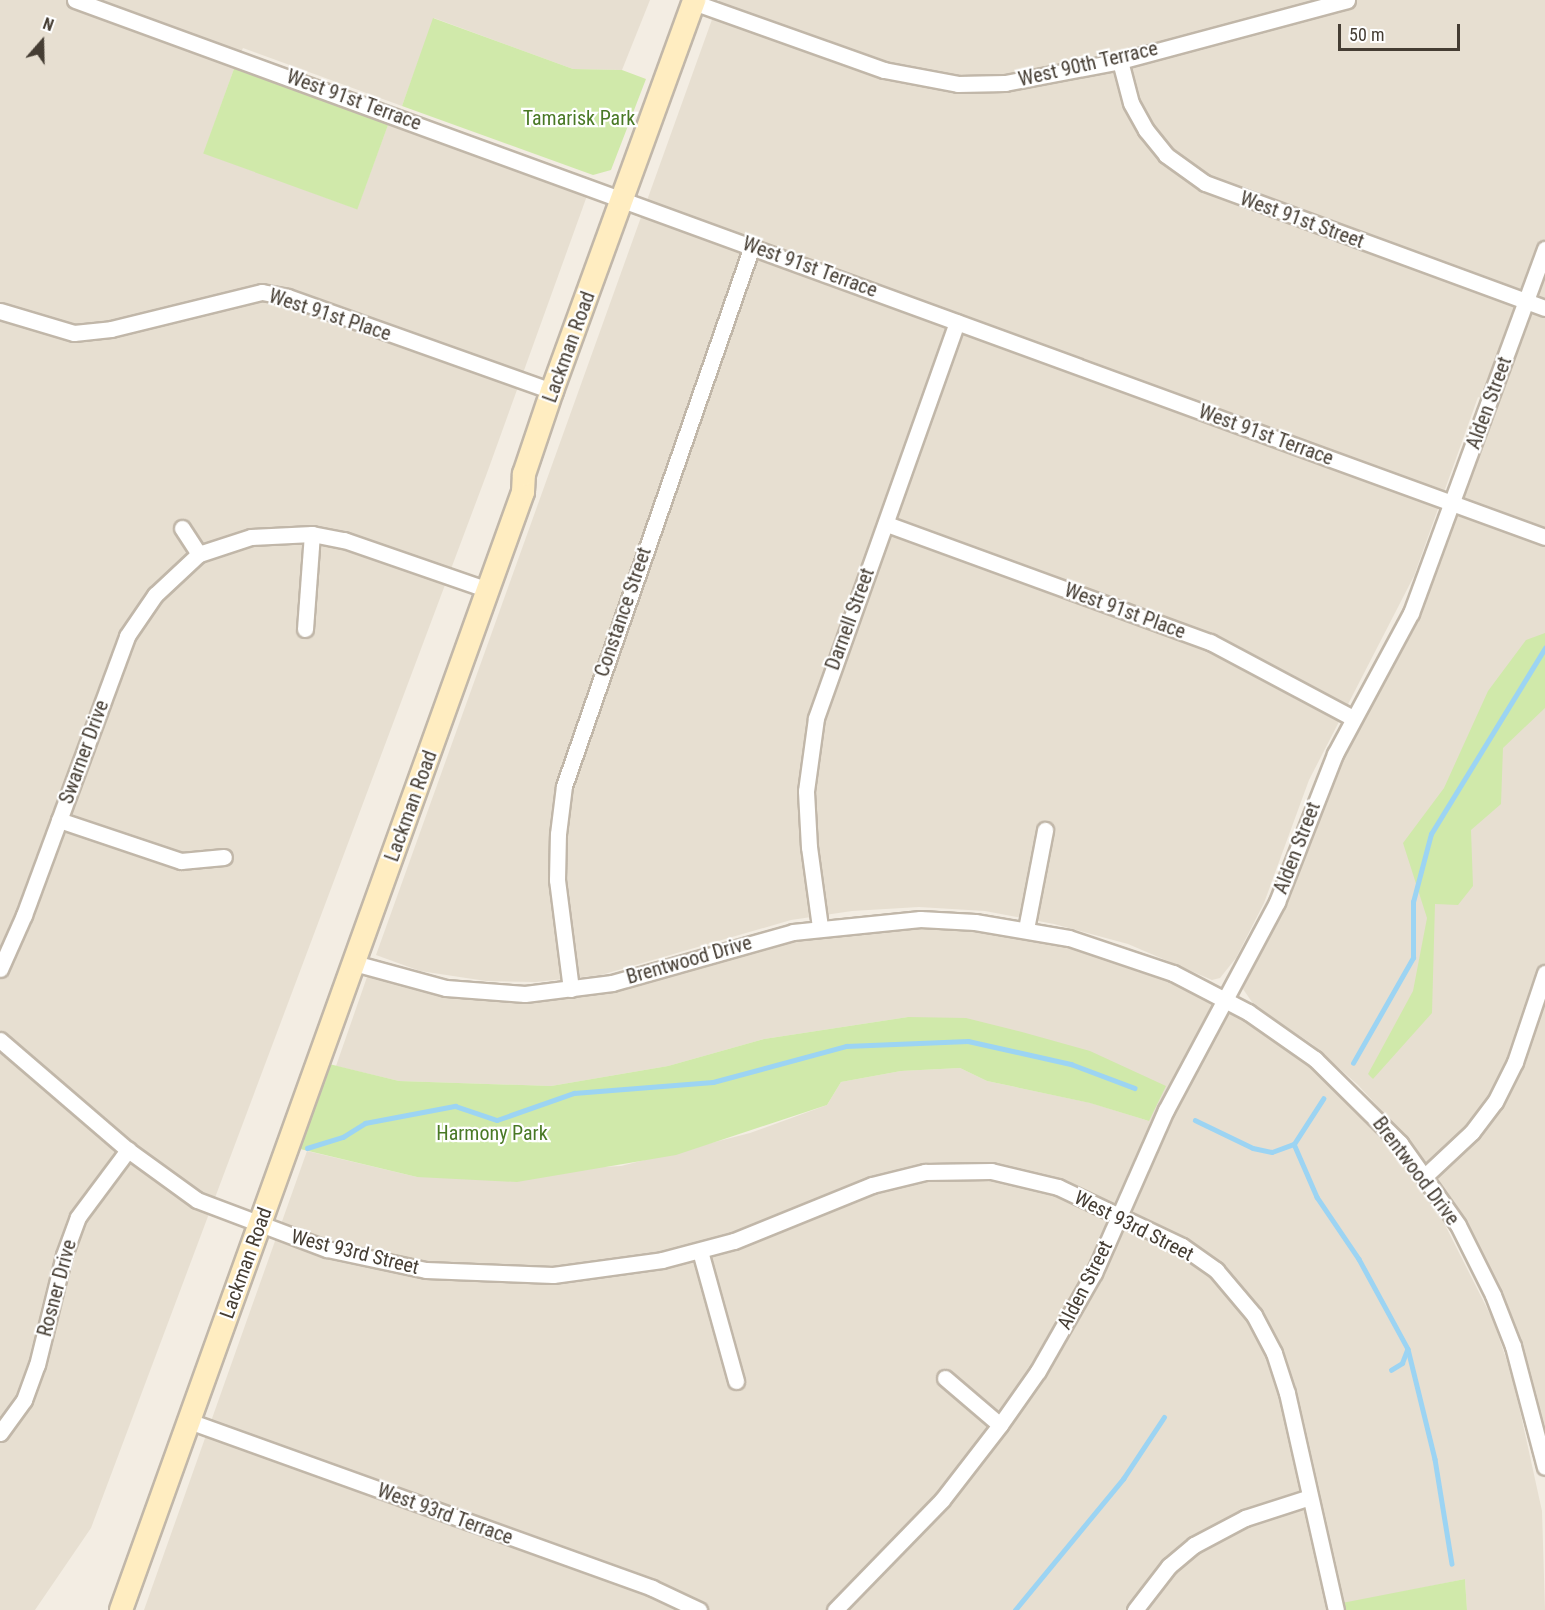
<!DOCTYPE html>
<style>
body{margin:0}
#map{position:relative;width:1545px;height:1610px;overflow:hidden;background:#f3ede3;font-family:"Roboto Condensed",sans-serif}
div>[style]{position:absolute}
.residential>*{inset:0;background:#e7dfd1}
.green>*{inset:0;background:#d0e9aa;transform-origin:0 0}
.stream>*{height:4.5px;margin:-2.25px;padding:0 2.25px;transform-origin:2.25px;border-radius:2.25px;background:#9cd4f3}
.roads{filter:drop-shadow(2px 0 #c1b7a9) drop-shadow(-2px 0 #c1b7a9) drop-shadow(0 2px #c1b7a9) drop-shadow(0 -2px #c1b7a9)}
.street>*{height:15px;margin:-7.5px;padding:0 7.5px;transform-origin:7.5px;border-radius:7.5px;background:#fff}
.secondary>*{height:22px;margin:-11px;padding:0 11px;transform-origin:11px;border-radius:11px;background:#ffedc1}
span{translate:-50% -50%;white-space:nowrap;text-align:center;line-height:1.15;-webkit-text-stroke:4.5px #fff;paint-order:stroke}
.street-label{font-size:20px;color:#453d33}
.park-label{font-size:20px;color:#497925}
.north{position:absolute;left:12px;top:12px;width:60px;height:60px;-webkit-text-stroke:4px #fff;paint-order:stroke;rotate:20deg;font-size:16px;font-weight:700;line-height:24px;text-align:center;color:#453d33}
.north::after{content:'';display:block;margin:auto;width:21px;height:27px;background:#453d33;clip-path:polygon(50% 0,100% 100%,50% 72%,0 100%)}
.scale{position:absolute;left:1338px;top:24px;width:122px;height:27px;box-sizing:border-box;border:3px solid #453d33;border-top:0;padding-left:8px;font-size:18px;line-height:21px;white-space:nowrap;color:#453d33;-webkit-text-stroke:4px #fff;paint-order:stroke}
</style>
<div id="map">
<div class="residential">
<div style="clip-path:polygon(0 0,650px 0,622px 70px,573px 69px,434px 18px,402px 106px,243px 48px,235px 66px,204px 153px,357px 209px,389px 122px,588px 193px,487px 473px,91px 1528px,35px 1610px,0 1610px)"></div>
<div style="clip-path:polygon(719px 0,1545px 0,1545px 1427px,1513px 1323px,1486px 1260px,1453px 1202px,1408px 1139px,1358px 1085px,1312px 1044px,1254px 1005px,1243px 989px,1283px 902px,1324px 792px,1429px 583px,1496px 403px,1478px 397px,1414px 576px,1309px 780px,1264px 903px,1236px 958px,1220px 978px,1212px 980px,1128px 944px,1054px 924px,985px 911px,919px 907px,852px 911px,791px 920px,601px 975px,536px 982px,486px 981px,420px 971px,376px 955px)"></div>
<div style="clip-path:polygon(925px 925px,1035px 936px,1150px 970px,1195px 990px,1258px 1027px,1298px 1057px,1372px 1126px,1411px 1171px,1440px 1215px,1493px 1320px,1513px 1379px,1542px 1511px,1545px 1610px,1467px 1610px,1465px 1579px,1343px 1604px,1345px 1610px,144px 1610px,307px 1151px,417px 1177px,621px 1166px,750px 1133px,827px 1105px,841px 1082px,901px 1071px,960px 1068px,987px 1081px,1091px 1103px,1149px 1121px,908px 1017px,764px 1039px,668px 1066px,551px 1086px,399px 1081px,336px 1066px,367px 977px,472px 999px,561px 998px,597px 992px,776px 941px)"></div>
</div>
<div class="green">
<div style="clip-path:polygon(433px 18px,573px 69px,622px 70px,646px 79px,611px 170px,593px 175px,402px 106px)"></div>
<div style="left:235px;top:66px;width:164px;height:93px;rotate:20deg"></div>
<div style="clip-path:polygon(1545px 633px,1545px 708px,1503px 748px,1501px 804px,1471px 830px,1473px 886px,1458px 905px,1435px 904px,1432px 1013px,1373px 1079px,1368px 1074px,1413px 991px,1427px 918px,1403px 843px,1444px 788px,1488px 691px,1526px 640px)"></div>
<div style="clip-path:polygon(908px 1017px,966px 1018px,1022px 1032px,1090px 1051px,1166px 1086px,1149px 1121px,1090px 1103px,987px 1081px,960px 1068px,901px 1071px,841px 1082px,827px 1105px,676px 1155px,517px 1182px,417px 1177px,296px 1148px,325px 1063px,399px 1081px,551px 1086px,668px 1066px,764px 1039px)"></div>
<div style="clip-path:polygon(1465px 1579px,1467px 1610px,1345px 1610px,1342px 1603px)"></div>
</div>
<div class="stream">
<div style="left:1353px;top:1063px;width:121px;rotate:-60.3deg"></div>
<div style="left:1413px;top:958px;width:56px;rotate:-90deg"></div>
<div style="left:1413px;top:902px;width:70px;rotate:-75.2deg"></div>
<div style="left:1431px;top:834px;width:218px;rotate:-58.5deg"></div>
<div style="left:1195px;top:1120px;width:64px;rotate:25.8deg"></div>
<div style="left:1253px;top:1148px;width:19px;rotate:12deg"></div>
<div style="left:1272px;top:1152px;width:23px;rotate:-20deg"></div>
<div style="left:1294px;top:1144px;width:54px;rotate:-57.2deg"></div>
<div style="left:1294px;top:1144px;width:58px;rotate:66.5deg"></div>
<div style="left:1317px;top:1197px;width:75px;rotate:55.9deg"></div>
<div style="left:1359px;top:1259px;width:102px;rotate:61.4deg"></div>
<div style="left:1408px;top:1349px;width:113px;rotate:76.2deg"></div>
<div style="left:1435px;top:1459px;width:106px;rotate:80.8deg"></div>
<div style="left:307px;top:1148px;width:38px;rotate:-17deg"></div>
<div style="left:343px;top:1137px;width:26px;rotate:-32deg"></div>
<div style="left:365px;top:1123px;width:92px;rotate:-10.7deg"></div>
<div style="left:455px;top:1106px;width:44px;rotate:18.4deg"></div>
<div style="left:497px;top:1120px;width:82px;rotate:-19.3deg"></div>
<div style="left:574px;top:1093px;width:139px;rotate:-4.5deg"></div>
<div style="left:713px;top:1082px;width:138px;rotate:-15.1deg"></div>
<div style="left:846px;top:1046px;width:122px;rotate:-2.3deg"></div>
<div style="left:968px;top:1041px;width:106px;rotate:12.6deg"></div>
<div style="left:1071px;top:1064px;width:68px;rotate:20.6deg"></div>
<div style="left:1391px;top:1370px;width:13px;rotate:-32deg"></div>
<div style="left:1402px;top:1363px;width:14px;rotate:-69deg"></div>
<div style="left:1015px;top:1610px;width:170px;rotate:-50.5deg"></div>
<div style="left:1123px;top:1479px;width:74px;rotate:-56.5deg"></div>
</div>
<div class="roads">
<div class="street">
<div style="left:75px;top:0;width:1565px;rotate:20.07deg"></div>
<div style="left:693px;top:2px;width:203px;rotate:19.6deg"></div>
<div style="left:884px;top:70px;width:75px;rotate:10.7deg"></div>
<div style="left:958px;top:84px;width:47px;rotate:-1.2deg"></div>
<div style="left:1005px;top:83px;width:117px;rotate:-10.8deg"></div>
<div style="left:1120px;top:61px;width:235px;rotate:-15deg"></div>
<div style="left:1120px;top:61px;width:43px;rotate:75.3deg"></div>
<div style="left:1131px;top:103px;width:31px;rotate:61deg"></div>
<div style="left:1146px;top:130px;width:32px;rotate:51deg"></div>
<div style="left:1166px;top:155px;width:48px;rotate:35.7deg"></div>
<div style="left:1205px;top:183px;width:362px;rotate:20.2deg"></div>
<div style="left:0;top:311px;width:77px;rotate:16.6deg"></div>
<div style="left:74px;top:333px;width:37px;rotate:-6deg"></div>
<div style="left:111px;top:329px;width:155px;rotate:-13.8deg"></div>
<div style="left:262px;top:292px;width:26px;rotate:11deg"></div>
<div style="left:288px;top:297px;width:280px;rotate:19.6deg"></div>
<div style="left:887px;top:524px;width:344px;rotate:20.1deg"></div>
<div style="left:1210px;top:642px;width:162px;rotate:28deg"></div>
<div style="left:182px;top:528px;width:31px;rotate:57deg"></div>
<div style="left:305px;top:629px;width:95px;rotate:-85.8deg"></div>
<div style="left:59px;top:820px;width:129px;rotate:18.6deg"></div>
<div style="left:181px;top:861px;width:43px;rotate:-5.3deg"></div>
<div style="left:820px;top:927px;width:81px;rotate:-97.8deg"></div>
<div style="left:809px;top:847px;width:56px;rotate:-93.1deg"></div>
<div style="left:806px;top:791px;width:74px;rotate:-82.2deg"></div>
<div style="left:816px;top:718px;width:420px;rotate:-70.4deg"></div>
<div style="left:1026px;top:929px;width:101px;rotate:-79.1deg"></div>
<div style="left:354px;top:963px;width:95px;rotate:15.2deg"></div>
<div style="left:446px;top:988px;width:79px;rotate:4.3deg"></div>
<div style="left:525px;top:994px;width:88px;rotate:-7.2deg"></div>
<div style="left:612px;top:983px;width:188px;rotate:-15.7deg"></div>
<div style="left:793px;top:932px;width:128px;rotate:-5.8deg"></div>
<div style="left:920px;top:919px;width:55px;rotate:3.1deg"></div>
<div style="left:975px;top:922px;width:95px;rotate:9.7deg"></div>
<div style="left:1069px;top:938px;width:110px;rotate:18.6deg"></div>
<div style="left:1173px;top:973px;width:85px;rotate:27.5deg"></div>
<div style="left:1248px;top:1012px;width:82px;rotate:35deg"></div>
<div style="left:1315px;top:1059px;width:120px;rotate:44.7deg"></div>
<div style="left:1400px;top:1143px;width:100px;rotate:54.7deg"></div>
<div style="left:1458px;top:1225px;width:78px;rotate:63.4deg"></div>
<div style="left:1493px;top:1295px;width:55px;rotate:68.6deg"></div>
<div style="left:1513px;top:1346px;width:125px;rotate:75.2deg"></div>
<div style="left:0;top:969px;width:59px;rotate:-66deg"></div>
<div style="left:24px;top:915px;width:297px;rotate:-69.7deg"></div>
<div style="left:127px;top:636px;width:50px;rotate:-55.7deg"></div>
<div style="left:155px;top:595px;width:60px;rotate:-43deg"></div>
<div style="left:199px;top:554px;width:55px;rotate:-18.1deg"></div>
<div style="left:251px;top:537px;width:61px;rotate:-2.8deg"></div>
<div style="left:312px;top:534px;width:33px;rotate:11deg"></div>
<div style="left:344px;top:540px;width:152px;rotate:19.1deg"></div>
<div style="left:571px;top:989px;width:110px;rotate:-97.3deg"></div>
<div style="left:557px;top:880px;width:46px;rotate:-88.8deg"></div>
<div style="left:558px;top:834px;width:48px;rotate:-82.9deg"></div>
<div style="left:564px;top:786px;width:572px;rotate:-70.8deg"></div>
<div style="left:0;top:1040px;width:169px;rotate:40.7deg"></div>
<div style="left:128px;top:1150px;width:85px;rotate:35.9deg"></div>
<div style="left:197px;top:1200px;width:139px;rotate:20.7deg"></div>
<div style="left:327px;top:1249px;width:101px;rotate:12deg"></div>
<div style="left:426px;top:1270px;width:127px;rotate:2.3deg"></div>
<div style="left:553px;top:1275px;width:110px;rotate:-7.8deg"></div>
<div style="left:662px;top:1260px;width:74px;rotate:-14.8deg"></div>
<div style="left:734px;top:1241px;width:149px;rotate:-22.1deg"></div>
<div style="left:872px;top:1185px;width:55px;rotate:-13.8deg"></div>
<div style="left:925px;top:1172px;width:66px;rotate:-0.9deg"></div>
<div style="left:991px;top:1171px;width:69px;rotate:13.4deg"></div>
<div style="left:1058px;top:1187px;width:137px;rotate:25.4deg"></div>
<div style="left:1182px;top:1246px;width:42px;rotate:35.2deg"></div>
<div style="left:1216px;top:1270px;width:59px;rotate:49.8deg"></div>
<div style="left:1254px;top:1315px;width:43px;rotate:62.2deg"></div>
<div style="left:1274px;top:1353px;width:42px;rotate:72deg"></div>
<div style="left:1287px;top:1393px;width:222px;rotate:77.3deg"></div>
<div style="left:1425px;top:1176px;width:64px;rotate:-43.1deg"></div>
<div style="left:1472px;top:1132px;width:38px;rotate:-53deg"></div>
<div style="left:1495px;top:1102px;width:45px;rotate:-63.4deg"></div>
<div style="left:1515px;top:1062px;width:94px;rotate:-71.4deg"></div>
<div style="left:700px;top:1251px;width:135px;rotate:74.5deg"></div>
<div style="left:945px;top:1378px;width:72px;rotate:40.5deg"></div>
<div style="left:189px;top:1421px;width:492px;rotate:19.8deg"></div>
<div style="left:652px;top:1588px;width:52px;rotate:25.1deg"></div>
<div style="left:0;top:1433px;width:41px;rotate:-54deg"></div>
<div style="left:24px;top:1400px;width:37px;rotate:-70deg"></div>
<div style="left:37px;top:1365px;width:113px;rotate:-76.2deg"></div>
<div style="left:64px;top:1255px;width:40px;rotate:-69.8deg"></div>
<div style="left:78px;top:1217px;width:84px;rotate:-53.3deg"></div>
<div style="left:835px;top:1610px;width:153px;rotate:-45.8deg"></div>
<div style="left:942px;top:1500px;width:95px;rotate:-52.3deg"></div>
<div style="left:1000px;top:1425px;width:66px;rotate:-54.9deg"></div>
<div style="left:1038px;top:1371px;width:113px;rotate:-60.3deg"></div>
<div style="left:1094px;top:1273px;width:178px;rotate:-66.2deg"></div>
<div style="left:1166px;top:1110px;width:236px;rotate:-61.9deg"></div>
<div style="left:1277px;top:902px;width:159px;rotate:-68.6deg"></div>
<div style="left:1335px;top:754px;width:160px;rotate:-61.7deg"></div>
<div style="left:1411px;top:613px;width:388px;rotate:-69.8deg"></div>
<div style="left:1135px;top:1610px;width:56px;rotate:-52.3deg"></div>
<div style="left:1169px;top:1566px;width:33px;rotate:-40deg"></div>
<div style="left:1194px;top:1545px;width:58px;rotate:-27.9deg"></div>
<div style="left:1245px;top:1518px;width:68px;rotate:-17.9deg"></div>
</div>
<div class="secondary">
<div style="left:121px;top:1610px;width:1188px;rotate:-70.22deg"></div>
<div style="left:523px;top:492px;width:18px;rotate:-87deg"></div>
<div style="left:524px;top:474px;width:88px;rotate:-71.4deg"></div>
<div style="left:552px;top:391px;width:416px;rotate:-70deg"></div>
</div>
</div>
<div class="street-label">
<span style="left:1088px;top:64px;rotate:-13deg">West 90th Terrace</span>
<span style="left:354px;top:100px;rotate:20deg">West 91st Terrace</span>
<span style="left:1302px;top:220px;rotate:20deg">West 91st Street</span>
<span style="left:810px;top:267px;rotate:20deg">West 91st Terrace</span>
<span style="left:330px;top:315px;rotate:18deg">West 91st Place</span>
<span style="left:569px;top:347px;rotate:-70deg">Lackman Road</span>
<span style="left:1489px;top:403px;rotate:-70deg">Alden Street</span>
<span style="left:1266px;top:435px;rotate:20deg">West 91st Terrace</span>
<span style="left:1125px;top:611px;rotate:20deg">West 91st Place</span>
<span style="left:623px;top:612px;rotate:-71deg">Constance Street</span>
<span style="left:850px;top:619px;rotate:-70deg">Darnell Street</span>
<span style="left:84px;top:752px;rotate:-70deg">Swarner Drive</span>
<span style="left:411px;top:806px;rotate:-70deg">Lackman Road</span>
<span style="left:1297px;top:848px;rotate:-69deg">Alden Street</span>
<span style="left:689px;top:960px;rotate:-16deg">Brentwood Drive</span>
<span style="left:1416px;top:1171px;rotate:53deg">Brentwood Drive</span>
<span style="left:1134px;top:1226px;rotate:27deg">West 93rd Street</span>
<span style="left:355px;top:1252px;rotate:14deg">West 93rd Street</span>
<span style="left:246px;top:1263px;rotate:-70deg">Lackman Road</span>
<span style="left:1085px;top:1285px;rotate:-63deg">Alden Street</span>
<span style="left:57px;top:1288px;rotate:-75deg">Rosner Drive</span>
<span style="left:445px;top:1514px;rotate:20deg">West 93rd Terrace</span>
</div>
<div class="park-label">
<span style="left:579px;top:118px">Tamarisk Park</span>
<span style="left:492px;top:1133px">Harmony Park</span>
</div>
<div class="north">N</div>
<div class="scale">50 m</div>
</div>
